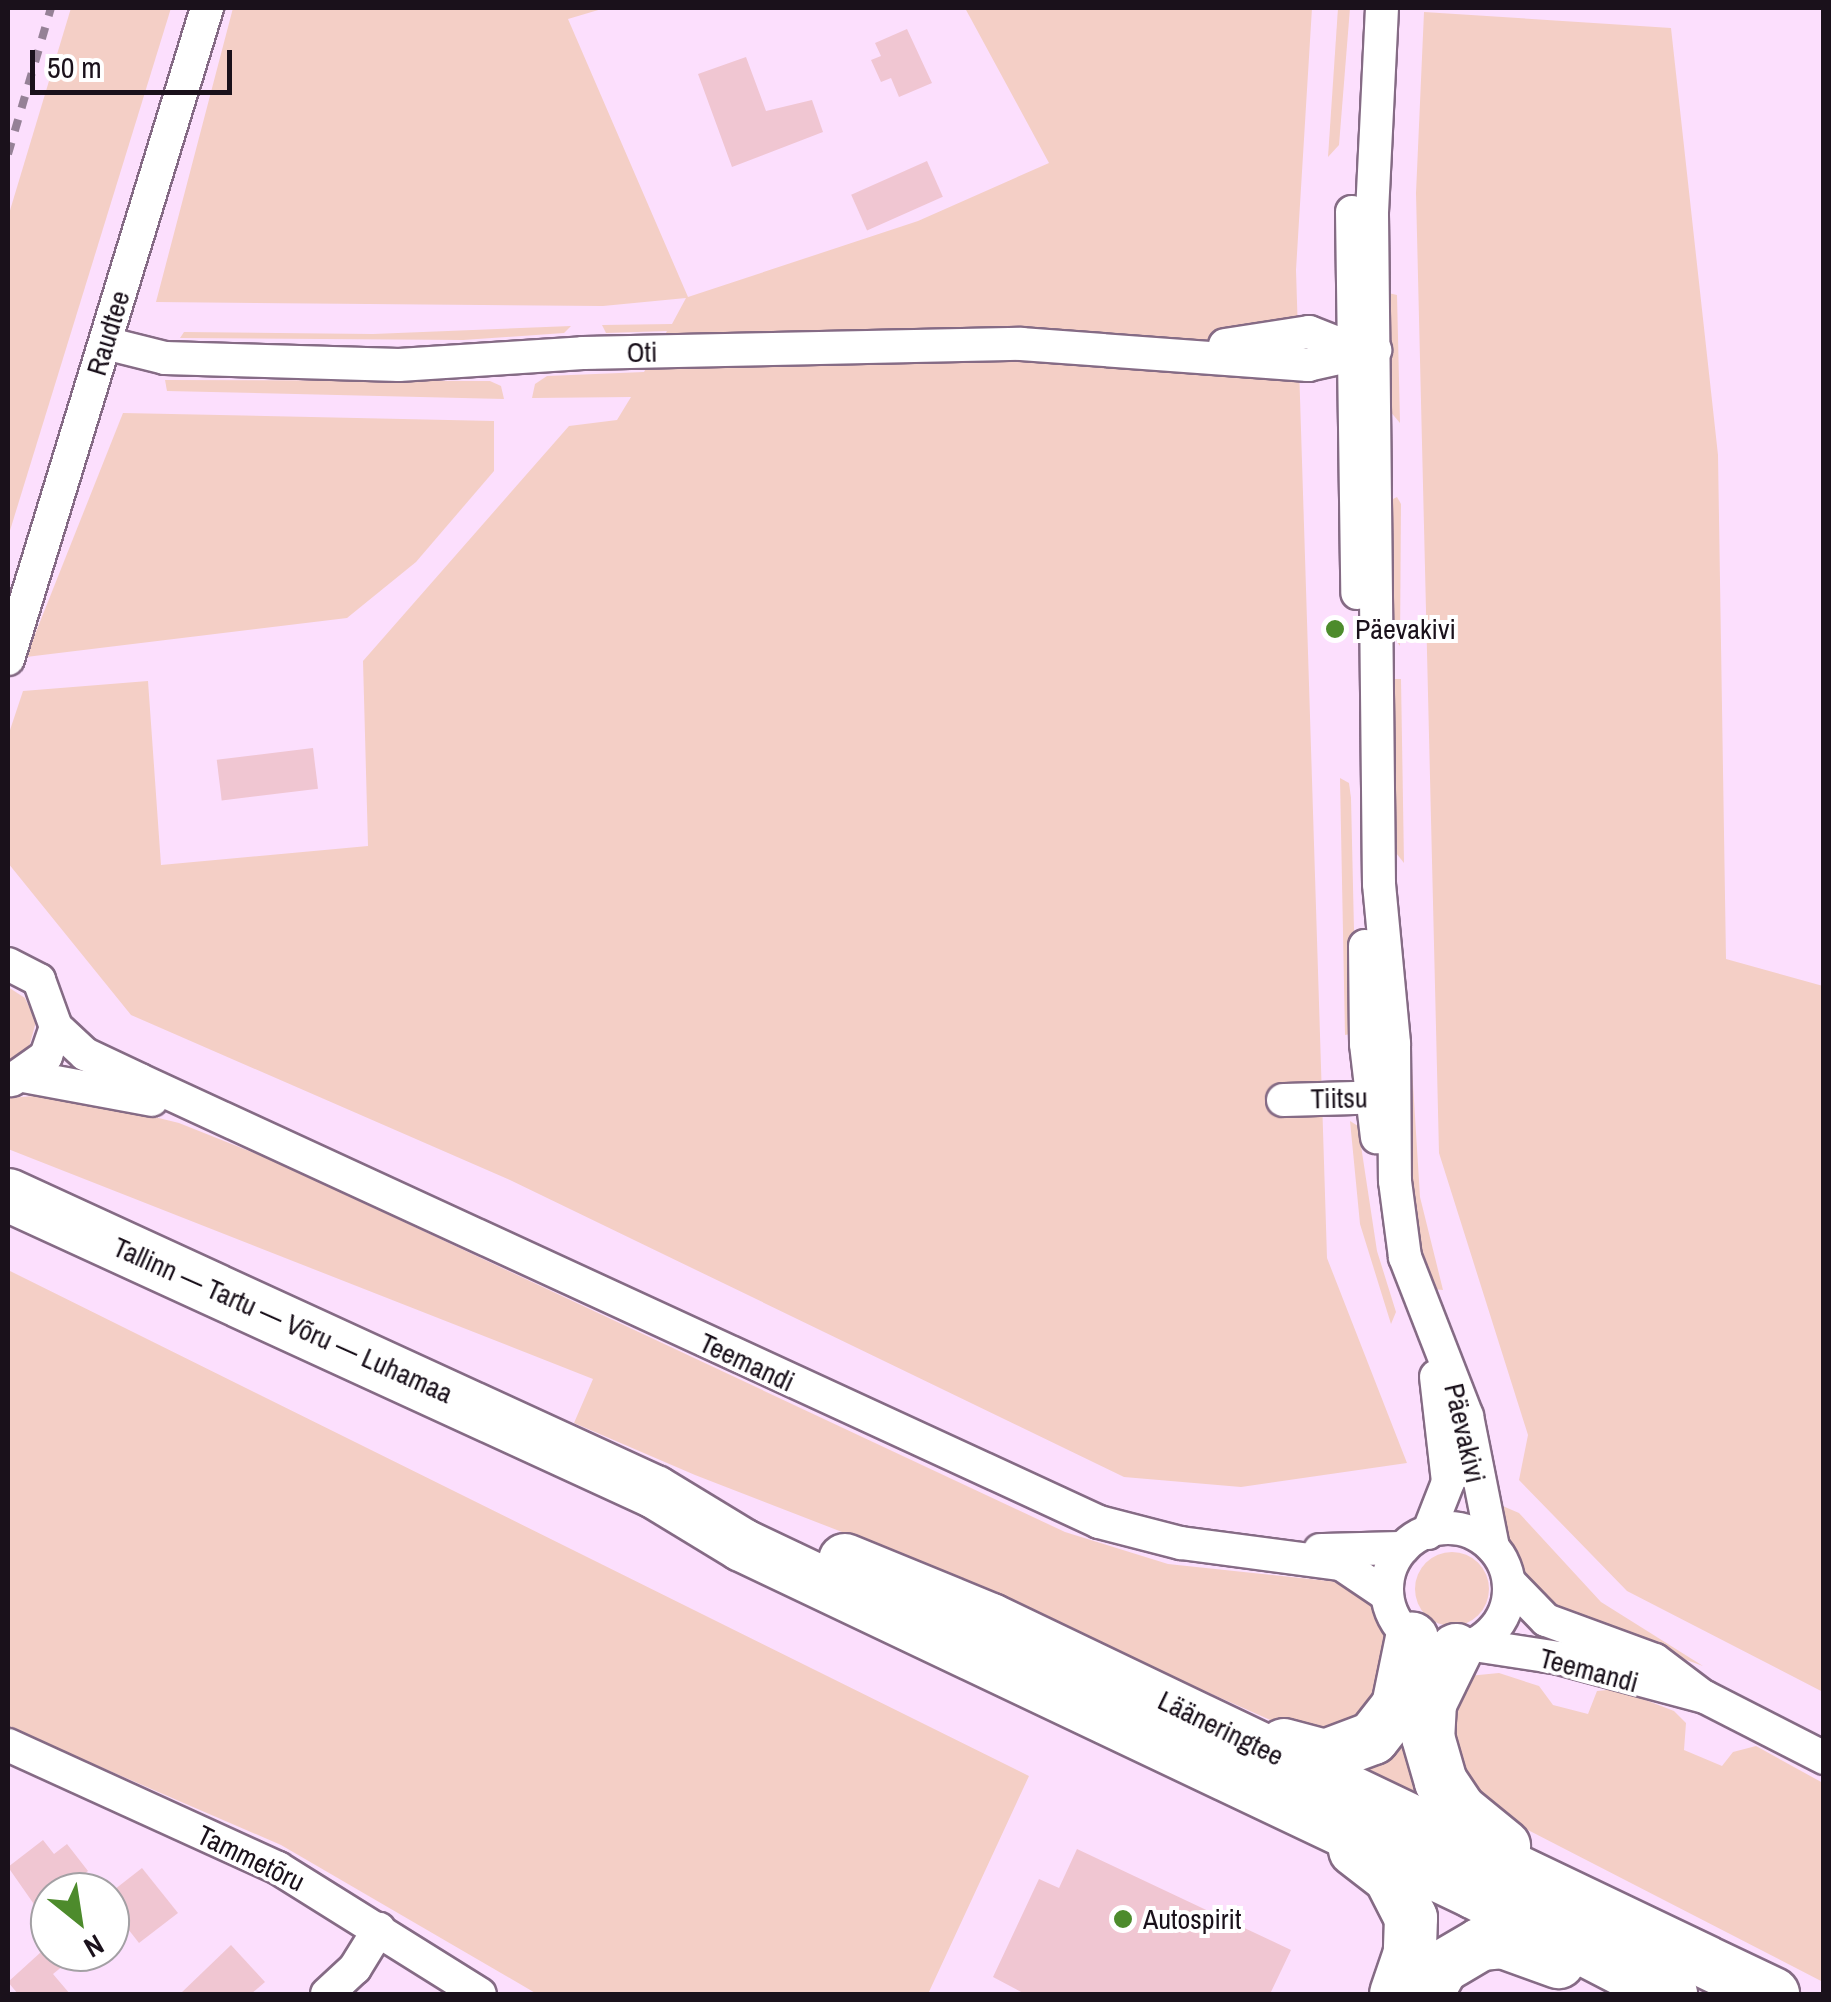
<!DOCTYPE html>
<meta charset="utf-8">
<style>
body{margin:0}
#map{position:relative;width:1831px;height:2002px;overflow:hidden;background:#fcdffd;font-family:"Archivo Narrow",sans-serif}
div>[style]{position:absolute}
.green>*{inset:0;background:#f4cfc6}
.round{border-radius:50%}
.building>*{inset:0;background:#f0c6d2;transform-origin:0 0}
.roads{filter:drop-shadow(2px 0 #856b85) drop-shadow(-2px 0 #856b85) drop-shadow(0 2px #856b85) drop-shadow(0 -2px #856b85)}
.minor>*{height:32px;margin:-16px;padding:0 16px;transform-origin:16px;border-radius:16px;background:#fff}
.minor>.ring{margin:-16px;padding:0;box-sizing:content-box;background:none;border:32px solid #fff;border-radius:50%}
.trunk>*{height:52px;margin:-26px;padding:0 26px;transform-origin:26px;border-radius:26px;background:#fff}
.rail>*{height:8px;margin-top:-4px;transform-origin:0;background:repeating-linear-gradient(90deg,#958196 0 12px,transparent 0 24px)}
.dots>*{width:28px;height:28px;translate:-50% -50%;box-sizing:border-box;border:5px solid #fff;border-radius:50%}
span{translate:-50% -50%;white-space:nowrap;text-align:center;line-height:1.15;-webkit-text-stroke:8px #fff;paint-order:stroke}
.street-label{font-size:28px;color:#1a111b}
.poi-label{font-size:28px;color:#1a111b}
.left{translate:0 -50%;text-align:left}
.frame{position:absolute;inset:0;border:10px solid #1a111b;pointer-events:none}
.north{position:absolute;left:30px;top:1872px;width:100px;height:100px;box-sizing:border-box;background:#fff;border:2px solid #a3a0a4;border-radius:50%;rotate:150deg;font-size:28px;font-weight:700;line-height:40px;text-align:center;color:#1a111b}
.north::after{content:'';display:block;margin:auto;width:35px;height:45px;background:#4d8b2c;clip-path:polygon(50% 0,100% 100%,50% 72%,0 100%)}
.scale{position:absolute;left:30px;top:50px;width:202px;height:45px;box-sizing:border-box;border:5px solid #1a111b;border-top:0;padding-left:12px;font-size:30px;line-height:35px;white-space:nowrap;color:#1a111b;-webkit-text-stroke:8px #fff;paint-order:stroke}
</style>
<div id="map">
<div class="green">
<div style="clip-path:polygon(71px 8px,171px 8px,8px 537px,8px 217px)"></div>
<div style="clip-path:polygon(233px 8px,605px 8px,568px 19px,688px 297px,918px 221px,1049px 163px,965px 8px,1312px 8px,1296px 270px,1327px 1258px,1407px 1463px,1241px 1487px,1124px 1477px,510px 1180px,131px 1015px,8px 863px,8px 736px,23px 691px,148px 681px,161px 865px,368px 846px,363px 661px,569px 426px,617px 420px,631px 397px,532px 398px,535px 384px,547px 376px,644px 372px,667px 331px,606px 333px,602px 325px,672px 324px,686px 298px,603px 306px,156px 302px)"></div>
<div style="clip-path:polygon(1338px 8px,1350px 8px,1339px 145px,1328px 157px)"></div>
<div style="clip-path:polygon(1424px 12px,1671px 28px,1718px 455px,1726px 959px,1823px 986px,1823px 1692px,1627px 1591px,1519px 1480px,1528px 1435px,1439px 1153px,1416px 193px)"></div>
<div style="clip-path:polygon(1388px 293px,1397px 295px,1400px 423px,1389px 410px)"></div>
<div style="clip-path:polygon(571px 326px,564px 333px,463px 340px,180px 338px,184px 332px,373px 334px)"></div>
<div style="clip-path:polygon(165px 380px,490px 381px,501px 386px,504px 399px,167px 391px)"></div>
<div style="clip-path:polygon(123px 413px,494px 421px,494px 471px,416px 562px,347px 618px,26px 657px)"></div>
<div style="clip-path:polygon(1397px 497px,1401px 504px,1400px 646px,1391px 634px,1391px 500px)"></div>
<div style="clip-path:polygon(1395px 679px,1401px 679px,1404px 863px,1392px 848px,1389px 689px)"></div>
<div style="clip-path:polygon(1340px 778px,1349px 783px,1351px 798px,1355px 975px,1351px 1034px,1345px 1035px)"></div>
<div style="clip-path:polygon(8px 987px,25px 998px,36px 1022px,29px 1047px,8px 1062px)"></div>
<div style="clip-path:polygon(1411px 1052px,1420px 1197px,1443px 1290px,1433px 1289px,1425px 1275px,1408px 1188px)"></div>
<div style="clip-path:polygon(61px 1094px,179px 1123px,274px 1161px,1065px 1532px,1168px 1564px,1348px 1583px,1381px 1611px,1392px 1667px,1353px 1730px,1293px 1730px,873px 1544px,695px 1475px,574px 1423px,593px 1379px,8px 1149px,8px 1098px)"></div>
<div style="clip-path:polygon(1350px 1121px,1358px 1126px,1377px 1251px,1396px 1312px,1391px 1324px,1360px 1224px)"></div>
<div style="clip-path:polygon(8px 1270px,1029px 1776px,928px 1994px,537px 1994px,281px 1845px,8px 1727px)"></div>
<div style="clip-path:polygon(1491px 1501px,1519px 1513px,1601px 1602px,1703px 1666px,1549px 1610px,1527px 1583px)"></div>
<div class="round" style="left:1415px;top:1552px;width:74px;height:74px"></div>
<div style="clip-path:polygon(1499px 1673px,1539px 1686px,1553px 1705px,1588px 1714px,1597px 1691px,1617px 1689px,1674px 1711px,1686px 1723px,1684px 1750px,1722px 1766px,1733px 1752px,1756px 1746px,1823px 1783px,1823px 1982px,1526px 1829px,1476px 1791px,1449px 1744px,1458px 1677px)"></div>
<div style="clip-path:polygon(1412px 1726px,1440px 1807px,1360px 1771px,1399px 1748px)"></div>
</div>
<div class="building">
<div style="clip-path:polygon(907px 29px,932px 83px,899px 97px,891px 78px,881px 82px,871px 60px,881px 56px,875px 43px)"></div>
<div style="clip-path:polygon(746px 57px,766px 111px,812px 100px,823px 132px,732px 167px,698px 74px)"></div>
<div style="left:927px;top:161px;width:39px;height:83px;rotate:66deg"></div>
<div style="left:313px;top:748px;width:41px;height:97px;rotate:83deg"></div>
<div style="clip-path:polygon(43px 1840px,54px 1854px,67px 1844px,88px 1871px,61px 1892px,50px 1892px,38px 1910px,8px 1867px)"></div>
<div style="clip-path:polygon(1077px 1849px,1291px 1950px,1270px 1994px,1025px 1994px,993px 1977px,1039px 1879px,1059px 1888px)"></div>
<div style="clip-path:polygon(142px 1868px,178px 1913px,139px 1943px,110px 1906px,110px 1893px)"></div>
<div style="clip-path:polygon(231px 1945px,265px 1982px,251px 1994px,180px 1994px)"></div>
<div style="clip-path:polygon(41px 1952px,80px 1952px,53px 1974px,70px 1994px,18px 1994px,8px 1982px)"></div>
</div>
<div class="roads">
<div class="minor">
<div style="left:1382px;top:8px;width:207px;rotate:92.8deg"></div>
<div style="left:1372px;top:215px;width:669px;rotate:89.4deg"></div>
<div style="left:1379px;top:884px;width:161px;rotate:84.6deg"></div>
<div style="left:1394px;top:1044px;width:137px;rotate:89.6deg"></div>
<div style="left:1395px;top:1181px;width:77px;rotate:82.5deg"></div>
<div style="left:1405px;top:1257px;width:171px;rotate:68.7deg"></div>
<div style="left:1467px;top:1416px;width:134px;rotate:78.8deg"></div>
<div style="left:1352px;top:212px;width:381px;rotate:89.2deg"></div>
<div style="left:105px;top:343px;width:62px;rotate:14deg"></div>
<div style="left:165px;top:358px;width:234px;rotate:1.7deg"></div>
<div style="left:399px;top:365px;width:184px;rotate:-3.7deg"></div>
<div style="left:583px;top:353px;width:438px;rotate:-1.2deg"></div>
<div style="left:1021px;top:344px;width:288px;rotate:4.2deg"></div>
<div style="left:1308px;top:365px;width:69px;rotate:-12.6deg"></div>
<div style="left:1225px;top:345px;width:85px;rotate:-8.8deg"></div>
<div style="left:1309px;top:332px;width:49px;rotate:21.4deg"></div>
<div style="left:8px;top:659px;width:681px;rotate:-73deg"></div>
<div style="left:1365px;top:946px;width:98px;rotate:89.4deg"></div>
<div style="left:1366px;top:1044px;width:94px;rotate:83.3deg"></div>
<div style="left:8px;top:964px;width:35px;rotate:27deg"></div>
<div style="left:39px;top:980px;width:50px;rotate:70.1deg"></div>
<div style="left:56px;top:1027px;width:31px;rotate:109deg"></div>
<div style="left:46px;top:1056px;width:42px;rotate:144.8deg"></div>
<div style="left:56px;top:1027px;width:40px;rotate:43deg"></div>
<div style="left:85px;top:1054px;width:61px;rotate:25.3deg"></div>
<div style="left:140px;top:1080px;width:1056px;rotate:24.74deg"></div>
<div style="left:1099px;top:1522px;width:85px;rotate:14.4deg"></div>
<div style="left:1181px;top:1543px;width:161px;rotate:7.5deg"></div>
<div style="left:1341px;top:1564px;width:55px;rotate:34deg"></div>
<div style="left:23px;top:1076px;width:131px;rotate:10.5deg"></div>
<div style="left:1283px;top:1100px;width:108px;rotate:-1.6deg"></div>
<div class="ring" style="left:1387px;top:1528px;width:90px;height:90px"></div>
<div style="left:1428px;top:1533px;width:55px;rotate:-68.6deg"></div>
<div style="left:1448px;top:1482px;width:106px;rotate:-96.5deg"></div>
<div style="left:1320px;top:1550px;width:83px;rotate:-1.4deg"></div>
<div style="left:1509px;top:1582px;width:53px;rotate:45.8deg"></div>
<div style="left:1546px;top:1620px;width:116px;rotate:20.2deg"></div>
<div style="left:1655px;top:1660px;width:56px;rotate:37.1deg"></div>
<div style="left:1474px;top:1645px;width:86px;rotate:8.7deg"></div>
<div style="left:1559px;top:1658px;width:151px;rotate:15deg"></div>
<div style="left:1705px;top:1697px;width:134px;rotate:27.1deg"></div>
<div style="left:8px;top:1745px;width:297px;rotate:24.5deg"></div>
<div style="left:278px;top:1868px;width:238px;rotate:32deg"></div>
<div style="left:327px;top:1994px;width:38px;rotate:-43deg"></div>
<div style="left:355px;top:1968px;width:46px;rotate:-58.4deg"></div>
</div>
<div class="trunk">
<div style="left:8px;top:1195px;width:712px;rotate:24.66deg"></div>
<div style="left:655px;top:1492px;width:102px;rotate:31.3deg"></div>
<div style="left:742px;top:1545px;width:809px;rotate:25.39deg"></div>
<div style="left:1473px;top:1892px;width:223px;rotate:27.3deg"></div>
<div style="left:845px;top:1560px;width:158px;rotate:22.3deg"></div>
<div style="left:991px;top:1620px;width:867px;rotate:25.56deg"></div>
<div style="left:1456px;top:1650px;width:59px;rotate:116.1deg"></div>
<div style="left:1430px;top:1703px;width:34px;rotate:93deg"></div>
<div style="left:1428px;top:1737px;width:47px;rotate:73.9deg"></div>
<div style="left:1441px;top:1782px;width:34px;rotate:56deg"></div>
<div style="left:1460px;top:1810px;width:57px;rotate:39.3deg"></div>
<div style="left:1284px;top:1745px;width:42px;rotate:15deg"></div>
<div style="left:1325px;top:1756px;width:51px;rotate:-20.6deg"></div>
<div style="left:1373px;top:1738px;width:41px;rotate:-52deg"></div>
<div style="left:1398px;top:1706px;width:69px;rotate:-78.4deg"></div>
<div style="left:1355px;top:1850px;width:44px;rotate:37.6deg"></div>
<div style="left:1390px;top:1877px;width:46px;rotate:62.9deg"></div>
<div style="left:1411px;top:1918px;width:35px;rotate:92deg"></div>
<div style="left:1410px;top:1953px;width:43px;rotate:108.9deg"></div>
<div style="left:1427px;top:1994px;width:31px;rotate:-61deg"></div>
<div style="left:1442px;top:1967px;width:45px;rotate:-30.5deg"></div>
<div style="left:1481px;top:1944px;width:22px;rotate:-5deg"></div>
<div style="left:1503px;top:1942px;width:59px;rotate:20deg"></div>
</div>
</div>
<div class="rail">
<div style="left:8px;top:154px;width:152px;rotate:-73.6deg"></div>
</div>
<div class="dots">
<div style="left:1335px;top:629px;background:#4d8b2c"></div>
<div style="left:1123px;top:1919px;background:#4d8b2c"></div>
</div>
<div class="street-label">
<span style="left:108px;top:333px;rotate:-73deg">Raudtee</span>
<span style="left:642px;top:352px;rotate:-1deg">Oti</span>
<span style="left:1339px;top:1098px;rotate:-1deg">Tiitsu</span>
<span style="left:283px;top:1320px;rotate:24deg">Tallinn — Tartu — Võru — Luhamaa</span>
<span style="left:747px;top:1362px;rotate:25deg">Teemandi</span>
<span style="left:1465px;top:1433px;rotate:77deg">Päevakivi</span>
<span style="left:1589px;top:1670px;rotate:15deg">Teemandi</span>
<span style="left:1221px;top:1728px;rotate:26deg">Lääneringtee</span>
<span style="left:251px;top:1858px;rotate:26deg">Tammetõru</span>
</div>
<div class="poi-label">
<span class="left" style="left:1355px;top:629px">Päevakivi</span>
<span class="left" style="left:1143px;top:1919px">Autospirit</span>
</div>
<div class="frame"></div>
<div class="north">N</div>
<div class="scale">50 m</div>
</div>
